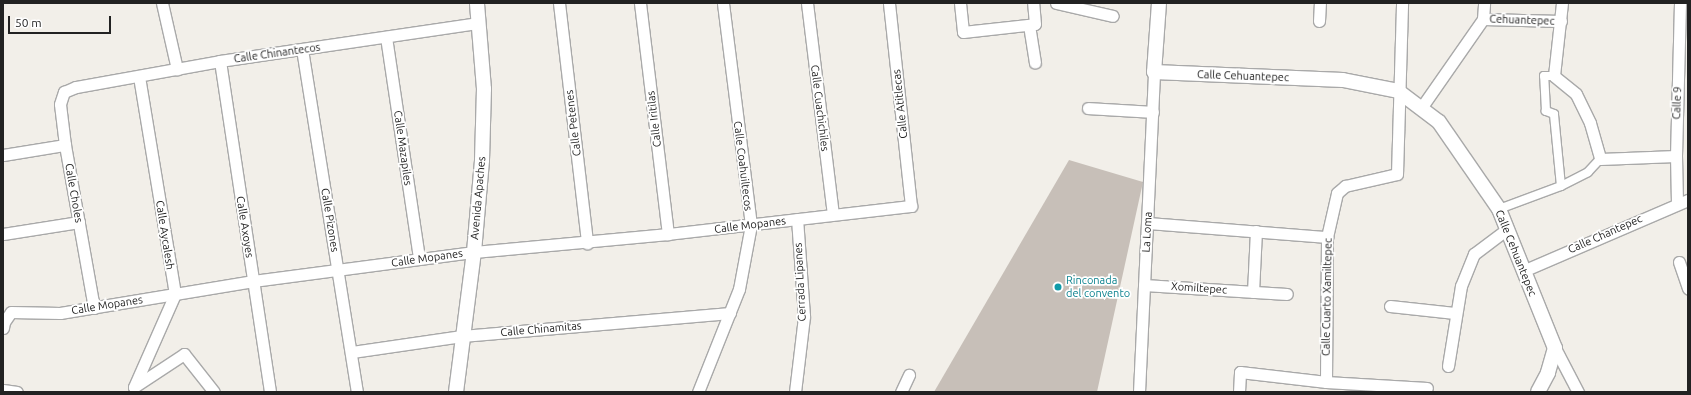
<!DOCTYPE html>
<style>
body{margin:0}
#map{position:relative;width:1691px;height:395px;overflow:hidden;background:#f2efe9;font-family:Ubuntu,sans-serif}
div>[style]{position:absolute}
.building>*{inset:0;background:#c7bfb8}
.roads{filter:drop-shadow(1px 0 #a9a9a9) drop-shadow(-1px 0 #a9a9a9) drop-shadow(0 1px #a9a9a9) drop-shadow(0 -1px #a9a9a9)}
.pedestrian>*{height:8px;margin:-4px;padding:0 4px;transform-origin:4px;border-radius:4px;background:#fff}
.minor>*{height:11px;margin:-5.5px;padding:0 5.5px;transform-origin:5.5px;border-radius:5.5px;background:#fff}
.tertiary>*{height:14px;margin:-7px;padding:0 7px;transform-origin:7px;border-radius:7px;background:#fff}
.dots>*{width:11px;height:11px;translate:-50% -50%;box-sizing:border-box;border:2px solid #fff;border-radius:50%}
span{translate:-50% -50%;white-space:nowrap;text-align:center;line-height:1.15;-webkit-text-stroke:3.5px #fff;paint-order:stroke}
.street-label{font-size:11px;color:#222}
.culture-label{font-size:11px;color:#0d838f}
.left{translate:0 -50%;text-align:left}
.frame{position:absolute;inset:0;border:4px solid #222;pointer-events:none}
.scale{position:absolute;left:8px;top:16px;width:103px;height:18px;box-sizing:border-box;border:2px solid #222;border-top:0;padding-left:5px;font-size:12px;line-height:14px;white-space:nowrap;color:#222;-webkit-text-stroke:3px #fff;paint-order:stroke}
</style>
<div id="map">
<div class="building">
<div style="clip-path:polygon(1069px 160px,1143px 182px,1097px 392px,934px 392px)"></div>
</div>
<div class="roads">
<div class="pedestrian">
<div style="left:1561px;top:186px;width:30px;rotate:-27deg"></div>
<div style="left:1588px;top:172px;width:18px;rotate:-47deg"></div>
<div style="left:1499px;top:209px;width:66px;rotate:-20.4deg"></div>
<div style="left:1561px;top:186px;width:72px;rotate:-95.6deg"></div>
<div style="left:1554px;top:114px;width:9px;rotate:-159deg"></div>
<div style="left:1546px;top:111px;width:35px;rotate:-93deg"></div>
<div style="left:1544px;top:76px;width:10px"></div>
</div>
<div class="minor">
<div style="left:162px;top:3px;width:68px;rotate:77.2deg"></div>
<div style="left:559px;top:3px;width:242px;rotate:83.3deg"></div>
<div style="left:640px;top:3px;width:233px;rotate:83.1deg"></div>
<div style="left:807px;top:3px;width:213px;rotate:83deg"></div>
<div style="left:960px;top:3px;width:29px;rotate:84deg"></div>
<div style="left:963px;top:32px;width:72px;rotate:-6.3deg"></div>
<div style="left:1035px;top:24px;width:21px;rotate:-95deg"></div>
<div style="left:1056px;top:3px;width:58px;rotate:12.8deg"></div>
<div style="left:1562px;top:3px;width:73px;rotate:96.3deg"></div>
<div style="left:1554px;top:76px;width:28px;rotate:39deg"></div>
<div style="left:1576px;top:94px;width:32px;rotate:64deg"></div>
<div style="left:1590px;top:123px;width:37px;rotate:74deg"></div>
<div style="left:1600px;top:159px;width:76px;rotate:-2.3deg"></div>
<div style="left:1483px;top:19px;width:78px;rotate:1.5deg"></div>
<div style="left:1319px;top:21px;width:18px;rotate:-87deg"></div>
<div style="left:1029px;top:25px;width:38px;rotate:81deg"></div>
<div style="left:386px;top:37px;width:224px;rotate:81.5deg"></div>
<div style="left:302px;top:49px;width:347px;rotate:80.9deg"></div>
<div style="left:220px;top:61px;width:335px;rotate:81.4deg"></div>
<div style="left:1088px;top:108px;width:65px;rotate:3.5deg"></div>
<div style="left:1421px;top:108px;width:108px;rotate:-55.1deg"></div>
<div style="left:1483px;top:19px;width:16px;rotate:-86deg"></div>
<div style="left:3px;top:155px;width:63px;rotate:-9.2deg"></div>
<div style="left:1677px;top:203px;width:47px;rotate:-91.2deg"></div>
<div style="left:1676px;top:156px;width:153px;rotate:-88.5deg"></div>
<div style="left:1148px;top:223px;width:180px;rotate:4.5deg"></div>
<div style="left:3px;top:234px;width:77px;rotate:-9deg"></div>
<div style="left:1679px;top:262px;width:28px;rotate:71deg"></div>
<div style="left:1523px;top:271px;width:180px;rotate:-23.3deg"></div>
<div style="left:1144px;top:285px;width:143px;rotate:3.6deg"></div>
<div style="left:1253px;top:292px;width:61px;rotate:-87.2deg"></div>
<div style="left:1390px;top:306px;width:65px;rotate:6.1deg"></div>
<div style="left:94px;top:308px;width:166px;rotate:-100.1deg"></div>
<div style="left:65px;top:145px;width:41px;rotate:-97deg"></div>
<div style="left:60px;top:104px;width:13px;rotate:-72deg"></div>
<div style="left:64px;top:92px;width:13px;rotate:-23deg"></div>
<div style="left:76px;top:87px;width:146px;rotate:-10.2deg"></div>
<div style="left:220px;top:61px;width:261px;rotate:-8.4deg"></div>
<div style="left:3px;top:328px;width:6px;rotate:-81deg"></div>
<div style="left:4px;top:322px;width:12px;rotate:-55deg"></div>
<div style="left:11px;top:312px;width:49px;rotate:1.2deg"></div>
<div style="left:60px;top:313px;width:196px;rotate:-9.4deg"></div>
<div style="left:253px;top:281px;width:223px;rotate:-7.5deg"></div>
<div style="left:474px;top:252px;width:195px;rotate:-5.3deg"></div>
<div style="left:668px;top:234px;width:245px;rotate:-6.6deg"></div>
<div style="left:911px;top:206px;width:204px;rotate:-96.2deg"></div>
<div style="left:1555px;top:348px;width:50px;rotate:62.4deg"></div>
<div style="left:352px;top:352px;width:111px;rotate:-8.3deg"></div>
<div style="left:462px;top:336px;width:269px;rotate:-4.9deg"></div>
<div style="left:1448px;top:366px;width:81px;rotate:-80.8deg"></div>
<div style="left:1461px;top:286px;width:35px;rotate:-68deg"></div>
<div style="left:1474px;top:254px;width:41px;rotate:-37.1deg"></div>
<div style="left:1326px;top:382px;width:145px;rotate:-89.6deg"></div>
<div style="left:1327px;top:237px;width:45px;rotate:-77.2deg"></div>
<div style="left:1337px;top:193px;width:11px;rotate:-41deg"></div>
<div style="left:1345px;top:186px;width:53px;rotate:-13deg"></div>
<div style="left:1397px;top:174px;width:171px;rotate:-88.3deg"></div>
<div style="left:134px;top:387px;width:102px;rotate:-66.2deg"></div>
<div style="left:175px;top:294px;width:221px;rotate:-99.4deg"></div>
<div style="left:134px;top:387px;width:60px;rotate:-33.4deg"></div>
<div style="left:184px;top:354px;width:48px;rotate:51.7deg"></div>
<div style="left:3px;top:390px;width:14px;rotate:8deg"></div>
<div style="left:698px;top:392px;width:111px;rotate:-68.3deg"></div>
<div style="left:739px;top:289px;width:65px;rotate:-79.4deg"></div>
<div style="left:751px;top:225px;width:224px;rotate:-97.2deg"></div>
<div style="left:795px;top:392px;width:77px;rotate:-83.2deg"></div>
<div style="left:804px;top:316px;width:97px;rotate:-94.1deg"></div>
<div style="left:901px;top:392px;width:19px;rotate:-65deg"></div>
<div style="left:1139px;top:392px;width:320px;rotate:-87.3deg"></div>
<div style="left:1239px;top:392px;width:20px;rotate:-87deg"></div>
<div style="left:1240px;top:372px;width:87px;rotate:6.6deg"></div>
<div style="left:1326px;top:382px;width:101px;rotate:3.4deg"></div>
</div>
<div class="tertiary">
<div style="left:1159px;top:3px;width:69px;rotate:94.1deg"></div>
<div style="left:1154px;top:72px;width:189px;rotate:2.4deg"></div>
<div style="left:1343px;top:80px;width:56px;rotate:11.3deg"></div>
<div style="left:1398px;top:91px;width:51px;rotate:37.1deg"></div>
<div style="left:1439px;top:122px;width:106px;rotate:55.4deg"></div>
<div style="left:1499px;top:209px;width:150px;rotate:68.1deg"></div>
<div style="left:1555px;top:348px;width:26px;rotate:106deg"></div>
<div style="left:1548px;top:373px;width:21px;rotate:118deg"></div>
<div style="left:456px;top:392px;width:141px;rotate:-82.7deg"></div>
<div style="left:474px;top:252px;width:92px;rotate:-85deg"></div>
<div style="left:482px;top:160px;width:71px;rotate:-88.4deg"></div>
<div style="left:484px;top:89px;width:86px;rotate:-94.7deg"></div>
</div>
</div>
<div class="dots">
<div style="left:1058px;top:287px;background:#0f9aa8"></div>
</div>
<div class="street-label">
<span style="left:1522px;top:20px;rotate:2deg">Cehuantepec</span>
<span style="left:277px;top:53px;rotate:-8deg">Calle Chinantecos</span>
<span style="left:1243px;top:76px;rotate:2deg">Calle Cehuantepec</span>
<span style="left:1677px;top:103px;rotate:-88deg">Calle 9</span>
<span style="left:900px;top:104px;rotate:-96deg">Calle Atitlecas</span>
<span style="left:820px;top:108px;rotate:83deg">Calle Cuachichiles</span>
<span style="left:654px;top:119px;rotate:-97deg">Calle Iritilas</span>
<span style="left:573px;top:123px;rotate:-97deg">Calle Petenes</span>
<span style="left:403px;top:148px;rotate:82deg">Calle Mazapiles</span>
<span style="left:743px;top:166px;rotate:83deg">Calle Coahuiltecos</span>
<span style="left:74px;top:193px;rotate:80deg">Calle Choles</span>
<span style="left:478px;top:198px;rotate:-85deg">Avenida Apaches</span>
<span style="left:330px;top:220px;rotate:81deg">Calle Pizones</span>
<span style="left:750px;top:225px;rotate:-7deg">Calle Mopanes</span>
<span style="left:245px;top:227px;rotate:81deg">Calle Axoyes</span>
<span style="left:1147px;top:232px;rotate:-87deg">La Loma</span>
<span style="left:1605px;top:234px;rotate:-24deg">Calle Chantepec</span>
<span style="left:165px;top:235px;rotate:81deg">Calle Aycalesh</span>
<span style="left:1516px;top:253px;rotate:68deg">Calle Cehuantepec</span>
<span style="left:427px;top:258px;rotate:-8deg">Calle Mopanes</span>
<span style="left:800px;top:282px;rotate:-93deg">Cerrada Lipanes</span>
<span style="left:1199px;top:288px;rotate:4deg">Xomiltepec</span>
<span style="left:1327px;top:297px;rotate:-89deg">Calle Cuarto Xamiltepec</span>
<span style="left:107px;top:305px;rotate:-9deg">Calle Mopanes</span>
<span style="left:541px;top:329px;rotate:-5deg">Calle Chinamitas</span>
</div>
<div class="culture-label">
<span class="left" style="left:1066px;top:287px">Rinconada<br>del convento</span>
</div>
<div class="frame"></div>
<div class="scale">50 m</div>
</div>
